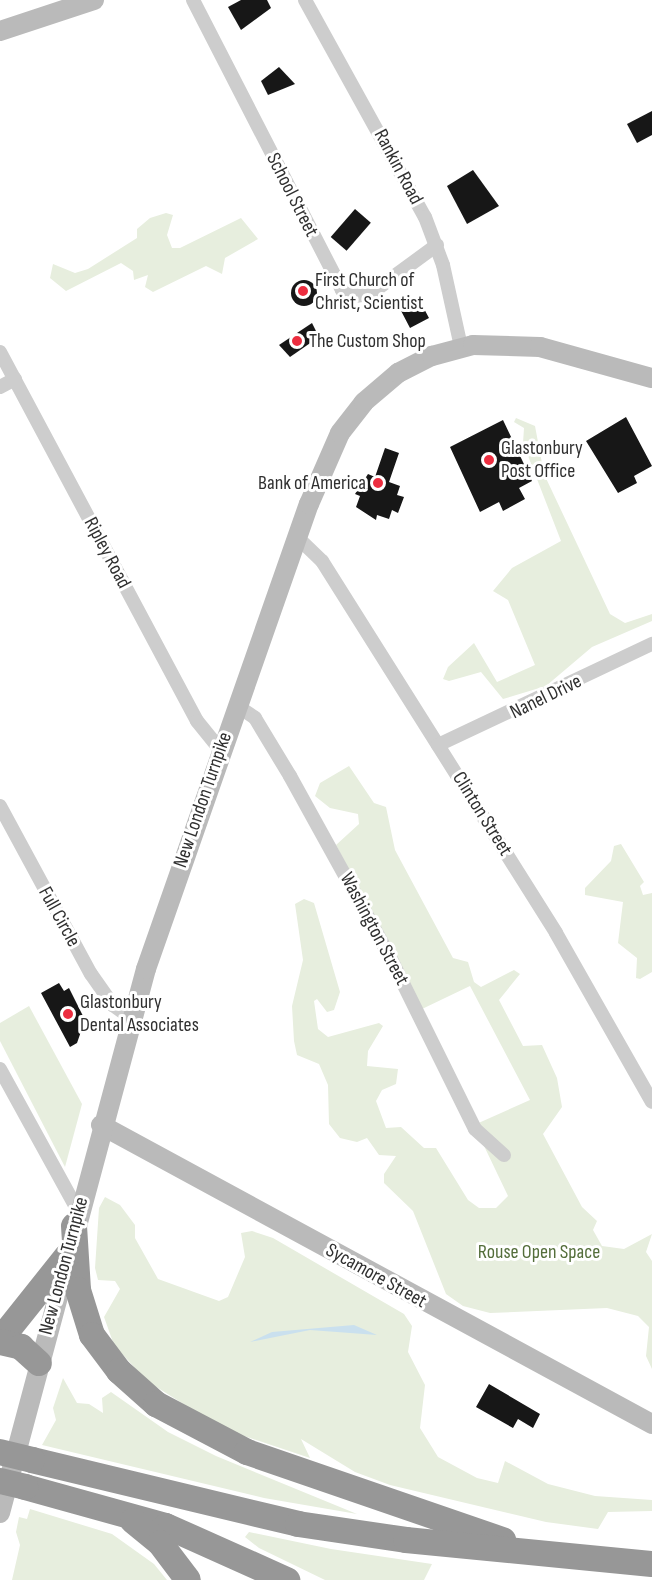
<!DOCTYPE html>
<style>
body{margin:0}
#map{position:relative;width:652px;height:1580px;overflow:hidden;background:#fff;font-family:"Sofia Sans Condensed",sans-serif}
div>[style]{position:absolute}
.green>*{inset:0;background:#e7eede}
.water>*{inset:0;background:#cae0ee}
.building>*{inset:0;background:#171717;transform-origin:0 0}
.round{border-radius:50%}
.street>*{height:14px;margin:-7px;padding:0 7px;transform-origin:7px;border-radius:7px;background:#cdcdcd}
.secondary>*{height:20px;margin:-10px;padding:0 10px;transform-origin:10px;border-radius:10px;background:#bababa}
.highway>*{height:26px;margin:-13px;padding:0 13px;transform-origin:13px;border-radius:13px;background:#979797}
.highway-bridge>*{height:26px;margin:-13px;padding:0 13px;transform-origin:13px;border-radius:13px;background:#979797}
.dots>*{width:16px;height:16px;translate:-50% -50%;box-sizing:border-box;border:3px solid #fff;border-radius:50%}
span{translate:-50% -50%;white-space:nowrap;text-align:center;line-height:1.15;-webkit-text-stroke:6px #fff;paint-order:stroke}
.street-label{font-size:20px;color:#303030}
.poi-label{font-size:20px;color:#303030}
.left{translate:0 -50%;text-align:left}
.right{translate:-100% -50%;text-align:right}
.park-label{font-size:20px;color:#546e3b}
</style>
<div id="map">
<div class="green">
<div style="clip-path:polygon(166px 213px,173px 215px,167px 235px,172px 248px,180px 248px,241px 218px,258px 239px,225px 258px,222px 274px,206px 266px,153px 292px,145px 287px,148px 275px,134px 280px,133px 271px,121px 263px,66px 291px,50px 278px,53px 264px,75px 273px,88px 269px,137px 238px,137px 229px,150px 218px)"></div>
<div style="clip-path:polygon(516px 418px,535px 426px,544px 474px,610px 614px,625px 623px,652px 614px,652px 621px,592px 647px,546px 686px,503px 699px,481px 672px,449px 681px,443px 679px,448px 667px,474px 643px,497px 682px,535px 665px,508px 600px,493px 591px,512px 568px,561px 541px,523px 443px,524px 428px,514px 422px)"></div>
<div style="clip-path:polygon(349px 766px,374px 803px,386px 807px,395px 850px,453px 958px,468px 962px,474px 982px,481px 987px,514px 970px,520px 974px,499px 1000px,523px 1046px,542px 1045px,557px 1078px,562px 1107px,543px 1134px,582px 1207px,597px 1221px,593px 1230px,602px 1246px,624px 1249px,652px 1234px,646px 1252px,652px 1261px,652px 1369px,646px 1356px,649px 1327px,638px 1316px,607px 1308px,490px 1313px,463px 1306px,446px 1294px,413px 1211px,384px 1183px,384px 1174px,396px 1156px,379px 1155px,367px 1138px,357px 1142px,340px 1138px,329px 1124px,328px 1085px,319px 1064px,297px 1055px,294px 1041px,292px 1006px,303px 960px,295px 904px,304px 899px,314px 903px,340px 992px,334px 1010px,327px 1012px,317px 999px,314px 1001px,318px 1029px,328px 1037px,379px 1023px,383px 1026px,368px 1051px,367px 1066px,398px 1069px,396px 1084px,382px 1090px,376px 1101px,386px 1128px,401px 1127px,424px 1148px,436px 1148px,468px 1200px,479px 1208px,496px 1208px,508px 1196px,474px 1125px,530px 1100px,470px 986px,422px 1009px,336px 845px,359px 824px,358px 814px,330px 808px,315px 796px,320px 783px)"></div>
<div style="clip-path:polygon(621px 844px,644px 882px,640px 886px,643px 895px,652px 893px,652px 972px,640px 979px,636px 978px,637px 958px,618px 943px,623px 902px,585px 895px,585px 888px,611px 861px,614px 846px)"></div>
<div style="clip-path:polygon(29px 1006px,82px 1104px,65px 1167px,0 1041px,0 1023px)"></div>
<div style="clip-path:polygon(105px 1197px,120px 1205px,135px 1225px,135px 1238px,158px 1279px,219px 1301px,228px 1297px,245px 1257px,241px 1233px,252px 1231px,273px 1238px,404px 1314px,412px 1326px,408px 1352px,425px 1385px,420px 1428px,438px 1457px,477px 1478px,498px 1483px,505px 1461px,548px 1484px,595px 1496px,652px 1500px,652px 1511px,608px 1512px,598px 1529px,546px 1522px,390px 1485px,355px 1472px,301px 1439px,310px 1458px,223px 1429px,147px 1381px,114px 1345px,104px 1317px,120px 1289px,115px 1281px,98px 1280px,95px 1268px,99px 1208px)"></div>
<div style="clip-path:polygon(63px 1378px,77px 1403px,89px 1404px,103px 1413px,102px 1398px,111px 1392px,168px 1432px,216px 1456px,357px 1514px,264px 1498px,42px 1445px,56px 1420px,53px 1408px)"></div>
<div style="clip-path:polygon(30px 1509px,112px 1534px,154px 1564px,167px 1580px,12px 1580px,20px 1545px,16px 1532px,19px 1517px,27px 1519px)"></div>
<div style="clip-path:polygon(249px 1532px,331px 1549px,432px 1564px,424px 1580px,325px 1580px,259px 1548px,245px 1537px)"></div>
</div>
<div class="water">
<div style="clip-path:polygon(354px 1325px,377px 1335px,310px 1330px,250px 1342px,272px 1332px)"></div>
</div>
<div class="building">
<div style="clip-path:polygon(241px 0,267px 0,271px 8px,241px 30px,228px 7px)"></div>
<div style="clip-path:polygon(279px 67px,295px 84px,268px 95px,261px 81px)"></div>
<div style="clip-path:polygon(652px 111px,652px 135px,637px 143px,627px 124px)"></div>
<div style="clip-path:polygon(473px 170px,499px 206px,467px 224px,447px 186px)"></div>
<div style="left:355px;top:209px;width:21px;height:37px;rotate:41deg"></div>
<div class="round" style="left:291px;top:280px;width:26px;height:26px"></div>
<div style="clip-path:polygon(410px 299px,414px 307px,421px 303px,429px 318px,410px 328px,398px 305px)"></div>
<div style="clip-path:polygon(312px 323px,319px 337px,290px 357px,279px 345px)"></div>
<div style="clip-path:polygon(626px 417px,652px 466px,634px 476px,637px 483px,618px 493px,586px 441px)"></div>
<div style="clip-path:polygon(503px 420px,532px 481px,519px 488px,525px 499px,503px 511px,499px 502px,480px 512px,450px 447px)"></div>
<div style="clip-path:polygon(385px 448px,399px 453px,389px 482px,400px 486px,397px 495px,404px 497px,398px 513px,392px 510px,389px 519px,377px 515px,376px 520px,356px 507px,360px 496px,355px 494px,368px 474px,375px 477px)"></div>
<div style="clip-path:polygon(59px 983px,64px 991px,69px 988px,85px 1020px,77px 1043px,70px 1047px,41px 993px)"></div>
<div style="clip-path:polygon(489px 1384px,540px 1414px,533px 1428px,518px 1419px,513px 1428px,476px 1407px)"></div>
</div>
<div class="street">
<div style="left:193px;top:0;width:326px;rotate:62.8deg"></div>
<div style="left:342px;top:290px;width:14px;rotate:25deg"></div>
<div style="left:355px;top:296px;width:15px;rotate:-8deg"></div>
<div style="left:370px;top:294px;width:83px;rotate:-36.2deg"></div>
<div style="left:305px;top:0;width:248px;rotate:61.1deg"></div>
<div style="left:425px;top:217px;width:51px;rotate:69.4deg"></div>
<div style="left:443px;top:265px;width:84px;rotate:77.6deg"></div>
<div style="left:0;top:352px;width:418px;rotate:61.9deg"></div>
<div style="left:197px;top:721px;width:36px;rotate:51deg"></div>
<div style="left:0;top:387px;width:17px;rotate:-28deg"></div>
<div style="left:297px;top:537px;width:35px;rotate:44deg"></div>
<div style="left:322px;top:561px;width:439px;rotate:57.8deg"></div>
<div style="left:556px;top:933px;width:194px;rotate:60.4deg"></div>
<div style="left:236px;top:705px;width:23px;rotate:34deg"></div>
<div style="left:255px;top:718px;width:68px;rotate:58.9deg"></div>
<div style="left:290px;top:776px;width:207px;rotate:61.1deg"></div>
<div style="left:390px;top:957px;width:192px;rotate:63.7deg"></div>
<div style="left:475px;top:1129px;width:39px;rotate:42deg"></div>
<div style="left:438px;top:745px;width:237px;rotate:-25.3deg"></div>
<div style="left:0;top:806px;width:191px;rotate:61.6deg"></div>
<div style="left:91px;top:974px;width:38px;rotate:55deg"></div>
<div style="left:113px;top:1005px;width:22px;rotate:36deg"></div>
<div style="left:0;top:1069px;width:162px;rotate:61.2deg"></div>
</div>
<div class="secondary">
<div style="left:0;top:31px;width:99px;rotate:-18.3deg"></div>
<div style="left:101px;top:1125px;width:627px;rotate:28.49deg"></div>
<div style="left:0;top:1513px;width:563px;rotate:-74.98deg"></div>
<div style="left:146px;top:969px;width:493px;rotate:-70.7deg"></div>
<div style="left:309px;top:504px;width:77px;rotate:-66.4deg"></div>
<div style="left:340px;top:433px;width:39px;rotate:-52deg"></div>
<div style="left:364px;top:402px;width:45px;rotate:-40.5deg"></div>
<div style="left:398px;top:373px;width:38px;rotate:-27deg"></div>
<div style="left:432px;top:356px;width:42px;rotate:-15deg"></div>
<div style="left:473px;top:345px;width:67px;rotate:1.7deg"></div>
<div style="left:540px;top:347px;width:116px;rotate:15.5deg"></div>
</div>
<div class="highway">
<div style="left:74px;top:1226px;width:64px;rotate:86.4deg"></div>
<div style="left:78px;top:1290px;width:47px;rotate:72.7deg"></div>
<div style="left:92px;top:1335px;width:45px;rotate:53.1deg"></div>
<div style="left:119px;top:1371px;width:50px;rotate:41.7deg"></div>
<div style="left:156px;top:1404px;width:103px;rotate:27.8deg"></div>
<div style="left:247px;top:1452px;width:271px;rotate:19deg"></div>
<div style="left:0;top:1340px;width:107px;rotate:-51.4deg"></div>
<div style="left:0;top:1342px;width:22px;rotate:13deg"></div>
<div style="left:21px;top:1347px;width:24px;rotate:42deg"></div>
<div style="left:32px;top:1460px;width:274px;rotate:13.5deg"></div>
<div style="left:298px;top:1524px;width:109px;rotate:8.4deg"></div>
<div style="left:406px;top:1540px;width:247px;rotate:5.6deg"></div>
<div style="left:25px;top:1487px;width:146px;rotate:15.5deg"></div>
<div style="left:166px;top:1526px;width:133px;rotate:24.1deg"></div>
<div style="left:133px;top:1521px;width:35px;rotate:39deg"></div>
<div style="left:160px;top:1543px;width:46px;rotate:52.9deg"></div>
</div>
<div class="highway-bridge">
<div style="left:0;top:1452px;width:33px;rotate:14deg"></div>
<div style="left:0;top:1481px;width:26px;rotate:13deg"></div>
</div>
<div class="dots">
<div style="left:303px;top:291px;background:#ec2d3f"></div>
<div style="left:297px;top:341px;background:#ec2d3f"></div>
<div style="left:489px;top:460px;background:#ec2d3f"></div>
<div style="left:378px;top:483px;background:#ec2d3f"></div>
<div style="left:68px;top:1014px;background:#ec2d3f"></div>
</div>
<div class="street-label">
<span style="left:398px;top:167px;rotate:62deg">Rankin Road</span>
<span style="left:292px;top:195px;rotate:63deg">School Street</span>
<span style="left:107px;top:553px;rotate:62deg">Ripley Road</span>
<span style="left:546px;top:697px;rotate:-26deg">Nanel Drive</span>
<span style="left:203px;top:800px;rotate:-71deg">New London Turnpike</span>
<span style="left:482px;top:814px;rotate:58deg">Clinton Street</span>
<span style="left:59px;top:917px;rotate:61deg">Full Circle</span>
<span style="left:374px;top:929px;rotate:62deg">Washington Street</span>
<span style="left:64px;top:1266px;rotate:-75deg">New London Turnpike</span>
<span style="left:376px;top:1276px;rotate:29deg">Sycamore Street</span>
</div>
<div class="poi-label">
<span class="left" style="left:315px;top:292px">First Church of<br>Christ, Scientist</span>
<span class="left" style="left:309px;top:341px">The Custom Shop</span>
<span class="left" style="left:501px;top:460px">Glastonbury<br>Post Office</span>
<span class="right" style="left:366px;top:483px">Bank of America</span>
<span class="left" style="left:80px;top:1014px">Glastonbury<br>Dental Associates</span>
</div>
<div class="park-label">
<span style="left:539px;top:1252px">Rouse Open Space</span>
</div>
</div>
